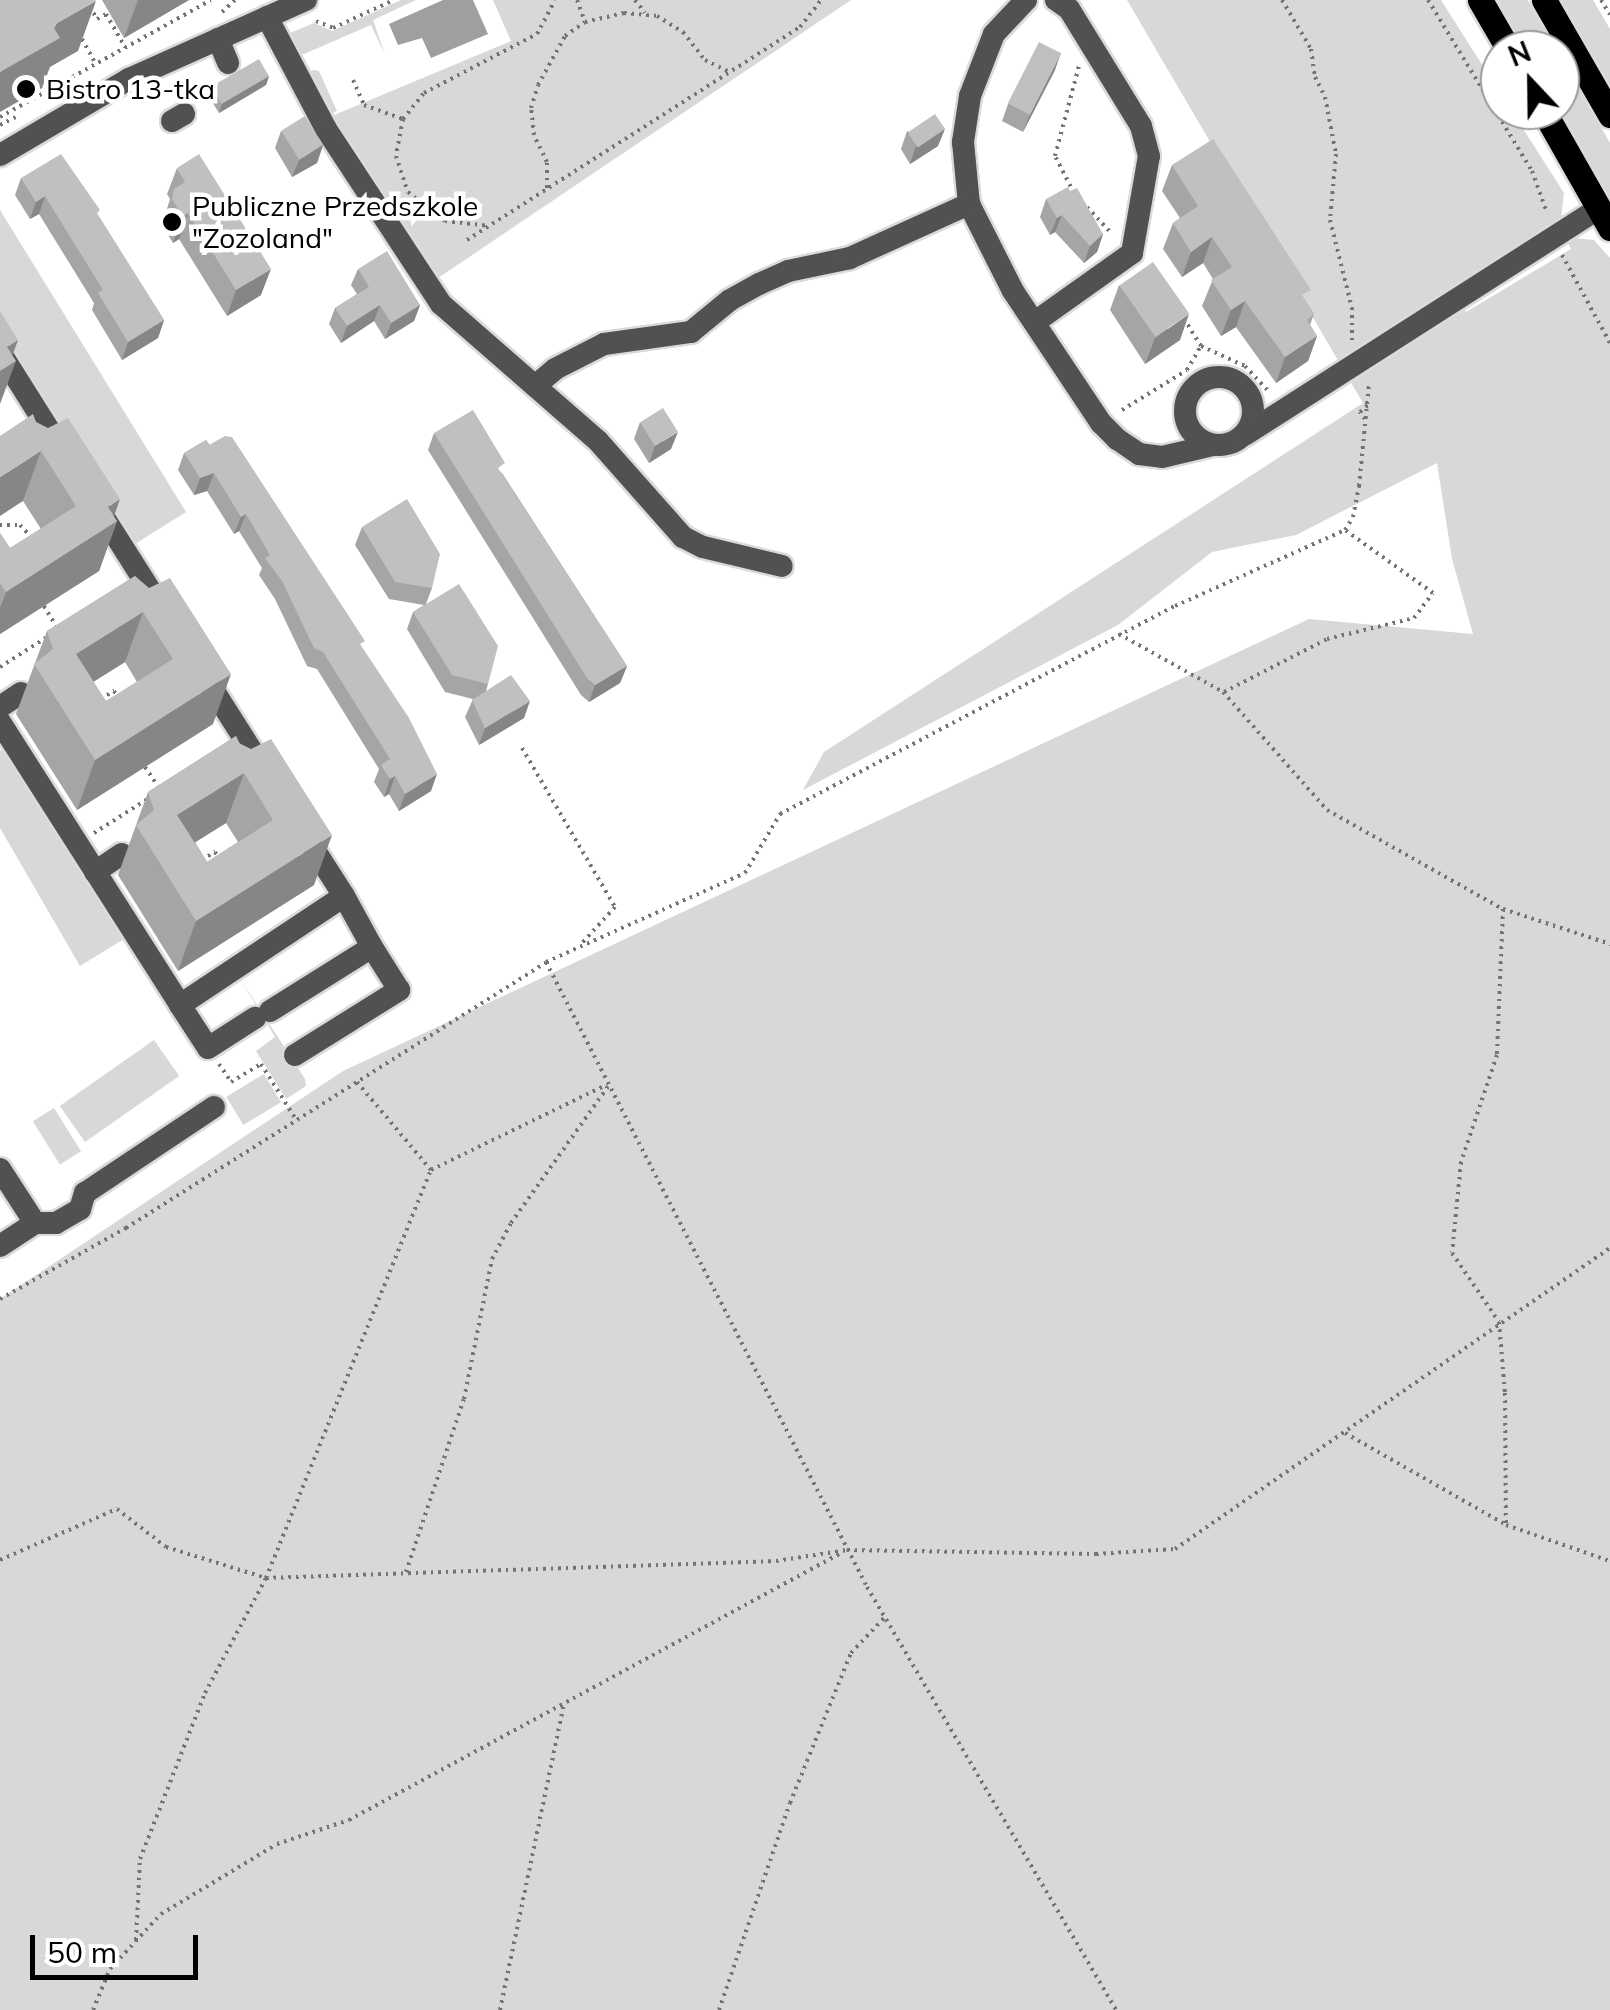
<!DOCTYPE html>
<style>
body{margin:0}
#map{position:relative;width:1610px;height:2010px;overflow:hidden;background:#fff;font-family:Mulish,sans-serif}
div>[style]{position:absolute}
.green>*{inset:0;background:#d8d8d8;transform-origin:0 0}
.water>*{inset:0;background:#9f9f9f}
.path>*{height:4px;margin-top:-2px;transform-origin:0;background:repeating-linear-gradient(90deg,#737373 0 2.5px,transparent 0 7.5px)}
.roads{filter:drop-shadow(2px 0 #dbdbdb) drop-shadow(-2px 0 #dbdbdb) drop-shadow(0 2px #dbdbdb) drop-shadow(0 -2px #dbdbdb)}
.minor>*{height:22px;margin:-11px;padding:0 11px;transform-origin:11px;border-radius:11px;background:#515151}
.minor>.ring{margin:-11px;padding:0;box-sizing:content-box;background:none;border:22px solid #515151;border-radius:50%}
.major>*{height:25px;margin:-12.5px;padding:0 12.5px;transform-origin:12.5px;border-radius:12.5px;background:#000}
.wall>*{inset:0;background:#a5a5a5}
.shaded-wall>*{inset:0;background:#868686}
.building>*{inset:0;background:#c0c0c0;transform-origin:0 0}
.dots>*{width:28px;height:28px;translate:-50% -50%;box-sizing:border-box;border:5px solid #fff;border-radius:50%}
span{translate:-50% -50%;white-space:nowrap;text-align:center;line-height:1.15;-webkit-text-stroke:9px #fff;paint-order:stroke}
.poi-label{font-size:28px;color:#000}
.left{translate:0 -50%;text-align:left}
.north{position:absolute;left:1480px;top:30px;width:100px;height:100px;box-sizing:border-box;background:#fff;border:2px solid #999;border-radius:50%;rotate:338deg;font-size:28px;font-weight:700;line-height:40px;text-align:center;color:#000}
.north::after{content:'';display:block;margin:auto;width:35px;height:45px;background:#000;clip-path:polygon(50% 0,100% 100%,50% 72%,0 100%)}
.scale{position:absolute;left:30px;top:1935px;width:168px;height:45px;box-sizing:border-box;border:5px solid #000;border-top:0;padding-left:12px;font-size:30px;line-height:35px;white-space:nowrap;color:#000;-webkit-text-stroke:8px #fff;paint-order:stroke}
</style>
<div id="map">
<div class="green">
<div style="clip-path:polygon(401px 0,416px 0,373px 20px,385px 55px,371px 25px,304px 54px,295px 52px,283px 36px,314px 23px,332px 31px)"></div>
<div style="clip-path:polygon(493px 0,851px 0,435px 280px,327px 118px,511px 41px)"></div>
<div style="clip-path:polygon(1127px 0,1441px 0,1500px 93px,1500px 110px,1511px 110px,1564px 193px,1561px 220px,1454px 290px,1466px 312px,1571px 249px,1567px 241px,1572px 238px,1594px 240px,1610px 258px,1610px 2010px,0 2010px,0 1299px,343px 1071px,1309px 619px,1473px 634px,1452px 559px,1437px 463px,1296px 535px,1212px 552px,1118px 625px,803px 790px,824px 752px,1363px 403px)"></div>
<div style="clip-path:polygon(1495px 0,1528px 0,1557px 50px,1523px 50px)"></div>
<div style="clip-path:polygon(1560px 0,1593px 0,1610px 29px,1610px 88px)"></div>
<div style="clip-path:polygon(1560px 55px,1610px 143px,1610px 202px,1557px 110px)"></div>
<div style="clip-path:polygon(313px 70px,319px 71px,337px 111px,328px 115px,309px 73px)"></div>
<div style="clip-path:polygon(0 210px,186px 512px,135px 544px,0 329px)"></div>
<div style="clip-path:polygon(4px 748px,124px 939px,80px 966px,0 828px,0 751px)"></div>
<div style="clip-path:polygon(239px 977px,305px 1079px,306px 1086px,286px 1099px,256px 1051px,275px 1037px)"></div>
<div style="left:154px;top:1040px;width:44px;height:115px;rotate:55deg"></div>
<div style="left:264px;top:1074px;width:33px;height:44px;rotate:59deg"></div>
<div style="left:54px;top:1108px;width:51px;height:25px;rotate:58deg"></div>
</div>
<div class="water">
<div style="clip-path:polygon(443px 0,473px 0,488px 34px,431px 58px,422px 38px,398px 45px,389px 24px)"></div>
</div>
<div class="path">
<div style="left:86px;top:0;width:22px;rotate:60deg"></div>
<div style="left:97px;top:19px;width:10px;rotate:-29deg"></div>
<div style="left:106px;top:14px;width:38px;rotate:60deg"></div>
<div style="left:577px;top:0;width:23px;rotate:70deg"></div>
<div style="left:635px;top:0;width:16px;rotate:52deg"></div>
<div style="left:1282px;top:0;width:57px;rotate:59.4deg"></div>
<div style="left:1311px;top:49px;width:28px;rotate:82deg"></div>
<div style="left:1315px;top:77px;width:22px;rotate:63deg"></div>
<div style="left:1325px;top:97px;width:58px;rotate:79.1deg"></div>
<div style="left:1336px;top:154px;width:66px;rotate:95.2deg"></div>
<div style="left:1330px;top:220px;width:91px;rotate:76deg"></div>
<div style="left:1352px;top:308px;width:32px;rotate:90deg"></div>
<div style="left:1428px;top:0;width:200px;rotate:58.7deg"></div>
<div style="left:1532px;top:171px;width:45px;rotate:70.3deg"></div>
<div style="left:1601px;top:0;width:17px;rotate:59deg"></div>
<div style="left:222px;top:12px;width:18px;rotate:-43deg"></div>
<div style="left:316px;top:21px;width:18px;rotate:22deg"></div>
<div style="left:333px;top:28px;width:67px;rotate:-24.7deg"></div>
<div style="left:82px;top:39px;width:25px;rotate:61deg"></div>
<div style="left:353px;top:80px;width:27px;rotate:66deg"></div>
<div style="left:364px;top:105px;width:41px;rotate:19.7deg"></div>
<div style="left:403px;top:119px;width:33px;rotate:-51deg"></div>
<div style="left:424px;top:93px;width:127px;rotate:-27.6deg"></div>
<div style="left:537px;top:34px;width:38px;rotate:-62deg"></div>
<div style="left:0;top:117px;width:241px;rotate:-29deg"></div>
<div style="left:403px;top:119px;width:38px;rotate:101deg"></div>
<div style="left:396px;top:156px;width:38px;rotate:72deg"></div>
<div style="left:408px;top:192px;width:47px;rotate:38.1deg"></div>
<div style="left:445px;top:221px;width:45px;rotate:6.3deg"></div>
<div style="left:0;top:125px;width:20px;rotate:-27deg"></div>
<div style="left:547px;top:188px;width:26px;rotate:-90deg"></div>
<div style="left:547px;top:162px;width:30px;rotate:-116deg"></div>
<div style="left:534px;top:135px;width:27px;rotate:-96deg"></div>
<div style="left:531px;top:108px;width:24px;rotate:-73deg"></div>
<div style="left:538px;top:85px;width:56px;rotate:-61.1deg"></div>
<div style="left:565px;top:36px;width:24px;rotate:-35deg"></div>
<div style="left:585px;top:22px;width:40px;rotate:-13deg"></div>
<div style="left:624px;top:13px;width:33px;rotate:5deg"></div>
<div style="left:657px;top:16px;width:31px;rotate:32deg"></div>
<div style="left:683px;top:32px;width:36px;rotate:52deg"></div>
<div style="left:705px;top:60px;width:28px;rotate:26deg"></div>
<div style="left:1074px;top:193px;width:42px;rotate:-117.2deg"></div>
<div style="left:1055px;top:156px;width:93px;rotate:-75.1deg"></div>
<div style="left:1087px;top:207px;width:35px;rotate:47deg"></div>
<div style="left:467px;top:240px;width:395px;rotate:-32.6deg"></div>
<div style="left:800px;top:27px;width:34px;rotate:-52deg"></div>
<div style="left:1562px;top:255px;width:100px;rotate:61.4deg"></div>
<div style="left:1201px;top:346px;width:48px;rotate:24.4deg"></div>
<div style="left:1245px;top:366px;width:37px;rotate:47deg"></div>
<div style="left:1122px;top:410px;width:76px;rotate:-31.6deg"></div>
<div style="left:1187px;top:370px;width:28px;rotate:-60deg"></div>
<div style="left:1201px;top:346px;width:32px;rotate:-122deg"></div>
<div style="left:1365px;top:419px;width:9px;rotate:-126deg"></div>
<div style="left:1360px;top:412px;width:11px;rotate:-41deg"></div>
<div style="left:0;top:525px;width:20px"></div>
<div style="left:20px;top:525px;width:19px;rotate:47deg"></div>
<div style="left:44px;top:606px;width:26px;rotate:59deg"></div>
<div style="left:1119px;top:634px;width:119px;rotate:29.1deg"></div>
<div style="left:1223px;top:692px;width:157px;rotate:48.6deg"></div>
<div style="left:1327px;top:810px;width:202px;rotate:29.4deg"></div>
<div style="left:1503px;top:909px;width:113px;rotate:18.1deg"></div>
<div style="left:0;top:667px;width:56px;rotate:-32.6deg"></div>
<div style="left:114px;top:691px;width:27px;rotate:57deg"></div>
<div style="left:129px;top:714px;width:31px;rotate:147deg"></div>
<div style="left:103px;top:731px;width:28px;rotate:-122deg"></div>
<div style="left:88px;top:707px;width:31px;rotate:-32deg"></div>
<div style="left:1224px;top:692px;width:116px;rotate:-27.2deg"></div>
<div style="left:1327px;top:639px;width:89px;rotate:-13.6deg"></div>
<div style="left:1414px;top:618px;width:31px;rotate:-53deg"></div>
<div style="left:1433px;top:593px;width:108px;rotate:-144.4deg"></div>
<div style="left:522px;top:748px;width:184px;rotate:59.7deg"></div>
<div style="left:615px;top:907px;width:49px;rotate:132.5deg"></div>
<div style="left:145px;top:767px;width:25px;rotate:56deg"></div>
<div style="left:94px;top:833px;width:65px;rotate:-32.5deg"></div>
<div style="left:215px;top:852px;width:28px;rotate:58deg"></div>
<div style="left:230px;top:876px;width:30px;rotate:147deg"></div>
<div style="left:205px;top:892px;width:29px;rotate:-124deg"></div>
<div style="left:189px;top:868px;width:31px;rotate:-32deg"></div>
<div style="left:1503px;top:909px;width:146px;rotate:92.4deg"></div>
<div style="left:1497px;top:1055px;width:113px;rotate:108.6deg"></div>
<div style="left:1461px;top:1162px;width:91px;rotate:95.6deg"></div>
<div style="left:1452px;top:1253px;width:83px;rotate:55.7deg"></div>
<div style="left:1499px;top:1322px;width:71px;rotate:85.2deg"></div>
<div style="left:1505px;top:1393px;width:132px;rotate:89.6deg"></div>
<div style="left:546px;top:962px;width:218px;rotate:-24.1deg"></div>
<div style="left:745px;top:873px;width:69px;rotate:-59.3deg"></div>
<div style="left:780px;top:814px;width:446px;rotate:-27.8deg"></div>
<div style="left:1175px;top:606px;width:186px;rotate:-24.1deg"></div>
<div style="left:1345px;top:530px;width:15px;rotate:-58deg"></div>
<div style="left:1353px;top:517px;width:32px;rotate:-79deg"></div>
<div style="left:1359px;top:486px;width:102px;rotate:-84.4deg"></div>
<div style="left:219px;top:1064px;width:22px;rotate:56deg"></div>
<div style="left:231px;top:1082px;width:35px;rotate:-31deg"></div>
<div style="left:261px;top:1064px;width:64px;rotate:57.8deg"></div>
<div style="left:431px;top:1170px;width:195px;rotate:-25.9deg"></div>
<div style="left:0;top:1299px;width:145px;rotate:-29.4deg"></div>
<div style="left:126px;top:1228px;width:497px;rotate:-32.3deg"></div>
<div style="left:546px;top:962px;width:703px;rotate:62.81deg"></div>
<div style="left:867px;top:1587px;width:491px;rotate:59.5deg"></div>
<div style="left:1345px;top:1433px;width:185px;rotate:29.7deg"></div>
<div style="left:1506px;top:1525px;width:110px;rotate:19.1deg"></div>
<div style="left:0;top:1560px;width:128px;rotate:-23.6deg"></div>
<div style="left:117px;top:1509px;width:62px;rotate:37.8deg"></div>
<div style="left:166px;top:1547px;width:105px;rotate:17.2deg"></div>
<div style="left:266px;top:1578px;width:510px;rotate:-1.91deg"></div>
<div style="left:776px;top:1561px;width:72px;rotate:-8.8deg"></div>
<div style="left:847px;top:1550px;width:249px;rotate:0.9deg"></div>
<div style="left:1096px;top:1554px;width:79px;rotate:-3.6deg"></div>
<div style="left:1175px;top:1549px;width:529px;rotate:-34.68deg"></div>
<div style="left:406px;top:1572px;width:182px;rotate:-71.5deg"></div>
<div style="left:464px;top:1399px;width:143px;rotate:-78.7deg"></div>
<div style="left:492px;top:1259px;width:41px;rotate:-62.2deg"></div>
<div style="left:511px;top:1223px;width:169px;rotate:-54.6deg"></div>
<div style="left:136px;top:1940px;width:81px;rotate:-87.2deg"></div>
<div style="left:140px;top:1859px;width:178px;rotate:-68.6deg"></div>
<div style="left:205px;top:1693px;width:130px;rotate:-62.1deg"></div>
<div style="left:266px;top:1578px;width:440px;rotate:-68deg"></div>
<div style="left:431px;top:1170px;width:115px;rotate:-130.1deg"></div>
<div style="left:93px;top:2010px;width:44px;rotate:-67.5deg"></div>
<div style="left:110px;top:1969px;width:75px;rotate:-47.2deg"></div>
<div style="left:161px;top:1914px;width:135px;rotate:-31.1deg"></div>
<div style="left:277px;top:1844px;width:76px;rotate:-18.4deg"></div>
<div style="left:349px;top:1820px;width:560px;rotate:-28.49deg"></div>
<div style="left:500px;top:2010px;width:314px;rotate:-78.2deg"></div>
<div style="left:719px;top:2010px;width:219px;rotate:-71.1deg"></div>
<div style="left:790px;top:1803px;width:162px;rotate:-67.9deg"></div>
<div style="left:851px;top:1653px;width:50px;rotate:-46.6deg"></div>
</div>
<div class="roads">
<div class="minor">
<div style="left:1026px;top:0;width:47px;rotate:133.3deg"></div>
<div style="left:994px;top:34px;width:66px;rotate:111.2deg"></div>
<div style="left:970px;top:96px;width:47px;rotate:98.7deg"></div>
<div style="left:963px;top:142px;width:62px;rotate:84.5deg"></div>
<div style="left:969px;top:204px;width:97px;rotate:63.2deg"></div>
<div style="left:1013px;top:291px;width:159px;rotate:56.3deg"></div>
<div style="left:1101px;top:423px;width:23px;rotate:45deg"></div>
<div style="left:1117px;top:439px;width:27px;rotate:34deg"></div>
<div style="left:1139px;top:454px;width:23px;rotate:7deg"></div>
<div style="left:1162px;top:457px;width:52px;rotate:-13.2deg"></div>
<div style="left:267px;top:17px;width:127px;rotate:62.2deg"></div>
<div style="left:326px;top:129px;width:209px;rotate:56.7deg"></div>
<div style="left:441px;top:304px;width:208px;rotate:41.1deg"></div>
<div style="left:598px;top:441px;width:128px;rotate:48.5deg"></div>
<div style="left:683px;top:537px;width:22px;rotate:27deg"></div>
<div style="left:703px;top:547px;width:81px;rotate:13.5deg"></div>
<div style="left:218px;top:39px;width:26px;rotate:67deg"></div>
<div style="left:172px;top:121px;width:14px;rotate:-30deg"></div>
<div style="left:0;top:155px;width:150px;rotate:-30.5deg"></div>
<div style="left:129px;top:79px;width:194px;rotate:-24.1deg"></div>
<div style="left:1035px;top:322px;width:119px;rotate:-35.4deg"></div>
<div style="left:1132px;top:253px;width:98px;rotate:-80.1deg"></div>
<div style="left:1149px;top:156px;width:31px;rotate:-105deg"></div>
<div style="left:1141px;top:126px;width:137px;rotate:-121.6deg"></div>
<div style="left:1069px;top:9px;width:16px;rotate:-145deg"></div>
<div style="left:0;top:352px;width:118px;rotate:57.8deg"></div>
<div class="ring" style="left:1185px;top:377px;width:46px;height:46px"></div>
<div style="left:535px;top:386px;width:26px;rotate:-40deg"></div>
<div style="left:555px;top:369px;width:55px;rotate:-27deg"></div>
<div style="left:604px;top:344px;width:88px;rotate:-7.9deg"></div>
<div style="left:691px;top:332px;width:50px;rotate:-39.4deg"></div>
<div style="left:730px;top:300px;width:33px;rotate:-29deg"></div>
<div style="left:759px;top:284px;width:32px;rotate:-24deg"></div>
<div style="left:788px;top:271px;width:63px;rotate:-11.8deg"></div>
<div style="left:850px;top:258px;width:131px;rotate:-24.4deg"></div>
<div style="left:1246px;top:434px;width:419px;rotate:-32.6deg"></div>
<div style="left:98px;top:508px;width:123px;rotate:57.6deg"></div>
<div style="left:205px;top:677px;width:114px;rotate:57.6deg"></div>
<div style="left:0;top:707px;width:25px;rotate:-34deg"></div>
<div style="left:0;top:722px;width:335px;rotate:57.5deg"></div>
<div style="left:180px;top:1005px;width:197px;rotate:-33.6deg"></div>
<div style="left:344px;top:896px;width:69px;rotate:-122.5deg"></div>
<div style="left:95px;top:872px;width:32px;rotate:-34deg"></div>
<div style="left:180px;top:1005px;width:51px;rotate:56.9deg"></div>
<div style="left:208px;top:1048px;width:56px;rotate:-32.6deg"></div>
<div style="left:270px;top:1011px;width:120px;rotate:-32.1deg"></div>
<div style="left:372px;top:947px;width:58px;rotate:-118.8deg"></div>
<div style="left:295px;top:1055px;width:123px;rotate:-32deg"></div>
<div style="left:399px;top:990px;width:51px;rotate:-122.1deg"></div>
<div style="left:0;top:1169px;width:64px;rotate:57.1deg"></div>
<div style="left:35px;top:1223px;width:42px;rotate:146.7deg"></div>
<div style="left:35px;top:1223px;width:21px"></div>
<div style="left:56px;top:1223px;width:28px;rotate:-30deg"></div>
<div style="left:80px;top:1209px;width:17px;rotate:-73deg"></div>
<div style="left:85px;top:1193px;width:155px;rotate:-33.7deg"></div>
</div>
<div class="major">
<div style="left:1480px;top:0;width:58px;rotate:59.9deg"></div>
<div style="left:1544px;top:0;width:133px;rotate:60.1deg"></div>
<div style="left:1543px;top:110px;width:136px;rotate:60.4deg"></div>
</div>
</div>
<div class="wall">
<div style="clip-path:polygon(102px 0,189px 0,124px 38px)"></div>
<div style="clip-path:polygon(1055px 70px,1023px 132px,1002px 121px,1008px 104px)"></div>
<div style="clip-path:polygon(269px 76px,266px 85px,219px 113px,209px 97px,212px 88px)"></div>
<div style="clip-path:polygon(281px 131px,323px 145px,317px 163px,292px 177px,275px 148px)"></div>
<div style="clip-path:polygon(907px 131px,938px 146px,910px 164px,901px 149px)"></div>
<div style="clip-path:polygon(1172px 165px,1306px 302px,1314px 314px,1310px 325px,1317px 336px,1308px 361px,1276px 383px,1236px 327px,1221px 336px,1202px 306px,1213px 279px,1203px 263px,1182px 277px,1163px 249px,1173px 223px,1180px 218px,1162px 191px)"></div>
<div style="clip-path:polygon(177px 168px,261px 295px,227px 316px,179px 239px,173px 243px,162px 225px,170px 199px,167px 194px)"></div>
<div style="clip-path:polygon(21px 178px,98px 216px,164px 320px,158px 338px,122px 360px,92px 310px,94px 303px,39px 214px,30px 219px,15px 195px)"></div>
<div style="clip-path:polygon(1046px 199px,1103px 234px,1097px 252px,1084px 263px,1055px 232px,1050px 235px,1040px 217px)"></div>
<div style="clip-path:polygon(358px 269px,420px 305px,414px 321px,385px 339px,374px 321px,341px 343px,329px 324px,335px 308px,357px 294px,351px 285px)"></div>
<div style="clip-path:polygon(1119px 285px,1180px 340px,1145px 364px,1110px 310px)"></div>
<div style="clip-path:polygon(36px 422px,117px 521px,99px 571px,0 634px,0 533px,10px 548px,41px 529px,23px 501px)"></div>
<div style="clip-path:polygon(640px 422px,671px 449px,649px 463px,634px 439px)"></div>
<div style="clip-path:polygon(434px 433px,502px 473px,627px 666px,620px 683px,589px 702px,581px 695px,428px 450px)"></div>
<div style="clip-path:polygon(206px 440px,362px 648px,431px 791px,399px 811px,389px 794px,384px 797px,374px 782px,379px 769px,317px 669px,307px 666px,275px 599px,259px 575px,262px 568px,239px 531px,234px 534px,207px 491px,194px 495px,178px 470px,184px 453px)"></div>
<div style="clip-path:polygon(362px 527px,432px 588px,426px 604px,488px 684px,486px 691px,524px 718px,479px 745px,465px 717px,473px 699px,445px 692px,407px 629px,413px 612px,424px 605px,389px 599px,355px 545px)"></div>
<div style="clip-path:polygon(evenodd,135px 576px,213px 724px,77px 810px,16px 714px,47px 631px,135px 576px,125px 662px,137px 682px,106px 701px,93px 682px,125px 662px)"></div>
<div style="clip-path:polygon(evenodd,236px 736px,314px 885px,178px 971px,118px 875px,148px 792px,236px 736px,226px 823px,238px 842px,207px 862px,195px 842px,226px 823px)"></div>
</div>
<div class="shaded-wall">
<div style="clip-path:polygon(138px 0,189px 0,124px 38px)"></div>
<div style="clip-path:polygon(96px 1px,78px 51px,50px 67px,42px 88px,0 112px,0 72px,54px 28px,57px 23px)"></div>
<div style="clip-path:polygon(1061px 53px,1055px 70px,1023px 132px,1030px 114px)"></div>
<div style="clip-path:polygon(269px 76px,266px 85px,219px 113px,222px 104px)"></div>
<div style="clip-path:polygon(945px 129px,938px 146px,910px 164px,916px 146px)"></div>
<div style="clip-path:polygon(323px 145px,317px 163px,292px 177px,299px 160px)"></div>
<div style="clip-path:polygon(45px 196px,39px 214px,30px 219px,36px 202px)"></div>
<div style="clip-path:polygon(188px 213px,179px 239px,173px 243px,183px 217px)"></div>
<div style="clip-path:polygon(1062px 215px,1055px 232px,1050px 235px,1057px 218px)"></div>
<div style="clip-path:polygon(1103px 234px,1097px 252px,1084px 263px,1090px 246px)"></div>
<div style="clip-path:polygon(1212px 237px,1203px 263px,1182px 277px,1191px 252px)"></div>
<div style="clip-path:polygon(271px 269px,261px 295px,227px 316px,236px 290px)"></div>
<div style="clip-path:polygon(1245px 301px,1236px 327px,1221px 336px,1231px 310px)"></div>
<div style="clip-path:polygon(380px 305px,374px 321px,341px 343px,347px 326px)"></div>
<div style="clip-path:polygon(420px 305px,414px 321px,385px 339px,391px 323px)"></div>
<div style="clip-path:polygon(1189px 314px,1180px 340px,1145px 364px,1155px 338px)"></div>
<div style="clip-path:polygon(164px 320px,158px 338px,122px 360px,128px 342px)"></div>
<div style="clip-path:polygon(1317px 336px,1308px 361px,1276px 383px,1285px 357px)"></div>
<div style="clip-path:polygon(18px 340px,9px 365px,16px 361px,0 404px,0 366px,7px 347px)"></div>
<div style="clip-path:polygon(678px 432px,671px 449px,649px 463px,655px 446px)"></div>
<div style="clip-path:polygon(41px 451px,23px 501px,0 516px,0 477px)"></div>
<div style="clip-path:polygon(214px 473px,207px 491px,194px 495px,200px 478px)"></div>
<div style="clip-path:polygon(120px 499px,111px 525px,117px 521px,99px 571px,0 634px,0 608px,6px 592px,108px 507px)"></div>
<div style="clip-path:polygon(246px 514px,239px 531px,234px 534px,241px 517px)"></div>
<div style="clip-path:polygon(143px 612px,125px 662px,58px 704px,76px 654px)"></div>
<div style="clip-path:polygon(627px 666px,620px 683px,589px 702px,595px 685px)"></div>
<div style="clip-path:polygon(231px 674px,213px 724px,77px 810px,95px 760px)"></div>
<div style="clip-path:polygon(530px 701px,524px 718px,479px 745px,485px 728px)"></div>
<div style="clip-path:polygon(244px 773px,226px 823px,159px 865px,177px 815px)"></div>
<div style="clip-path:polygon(437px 774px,431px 791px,399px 811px,405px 794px)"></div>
<div style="clip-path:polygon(395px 776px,389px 794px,384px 797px,390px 779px)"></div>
<div style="clip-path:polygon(332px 835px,314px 885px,178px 971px,196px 921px)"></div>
</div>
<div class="building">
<div style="clip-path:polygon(0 0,95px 0,96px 1px,57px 23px,54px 28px,60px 38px,0 72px)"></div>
<div style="left:1039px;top:42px;width:25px;height:69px;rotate:27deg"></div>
<div style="left:259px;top:59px;width:20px;height:55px;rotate:60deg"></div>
<div style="left:935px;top:114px;width:18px;height:33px;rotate:56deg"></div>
<div style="left:305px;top:116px;width:34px;height:28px;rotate:58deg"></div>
<div style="clip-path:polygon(1213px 139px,1311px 290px,1302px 295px,1314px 314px,1307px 320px,1317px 336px,1285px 357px,1245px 301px,1231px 310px,1211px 280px,1232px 267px,1212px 237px,1191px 252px,1173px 223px,1198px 206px,1172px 165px)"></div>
<div style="clip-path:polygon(61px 154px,100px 210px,97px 213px,164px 320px,128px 342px,98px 293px,103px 290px,45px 196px,36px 202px,21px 178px)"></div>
<div style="clip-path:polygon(199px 154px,271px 269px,236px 290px,188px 213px,183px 217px,172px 199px,174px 189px,185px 182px,177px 168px)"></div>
<div style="clip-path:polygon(1068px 187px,1070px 191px,1077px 188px,1103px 234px,1090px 246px,1062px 215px,1057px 218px,1046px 199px)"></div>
<div style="clip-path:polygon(387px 251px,420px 305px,391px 323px,380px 305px,347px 326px,335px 308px,369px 287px,358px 269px)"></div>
<div style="left:1153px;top:262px;width:63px;height:41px;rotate:55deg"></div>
<div style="clip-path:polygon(0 311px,18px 340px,7px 347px,16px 361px,0 371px)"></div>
<div style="left:663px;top:408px;width:28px;height:27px;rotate:58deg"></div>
<div style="clip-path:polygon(473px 410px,505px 463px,498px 468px,627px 666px,595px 685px,587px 678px,434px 433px)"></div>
<div style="clip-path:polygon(33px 414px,36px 422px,48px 428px,68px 418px,120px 499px,108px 507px,117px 521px,6px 592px,0 583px,0 533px,10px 548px,76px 506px,41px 451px,0 477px,0 436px)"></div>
<div style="clip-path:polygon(225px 436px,232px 437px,365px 641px,360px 644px,409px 718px,437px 774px,405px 794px,395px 776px,390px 779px,381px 765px,390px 759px,323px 652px,314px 648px,282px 581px,265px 558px,270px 555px,246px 514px,241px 517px,214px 473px,200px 478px,184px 453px,206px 440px,209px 445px)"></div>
<div style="clip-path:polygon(407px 499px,440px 554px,432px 588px,395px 582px,362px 527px)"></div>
<div style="clip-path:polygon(evenodd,135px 576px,149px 588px,170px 578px,231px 674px,95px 760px,34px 664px,53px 649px,47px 631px,135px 576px,143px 612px,173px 659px,106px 701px,76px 654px,143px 612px)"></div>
<div style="clip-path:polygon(459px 584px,498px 646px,488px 684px,452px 675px,413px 612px)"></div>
<div style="clip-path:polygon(511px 675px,530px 701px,485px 728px,472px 700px)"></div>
<div style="clip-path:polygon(evenodd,236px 736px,239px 743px,251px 749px,271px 739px,332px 835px,196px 921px,136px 825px,154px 810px,148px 792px,236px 736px,244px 773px,273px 820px,207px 862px,177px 815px,244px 773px)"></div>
</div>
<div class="dots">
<div style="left:26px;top:89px;background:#000"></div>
<div style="left:172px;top:222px;background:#000"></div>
</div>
<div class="poi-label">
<span class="left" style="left:46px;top:89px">Bistro 13-tka</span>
<span class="left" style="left:192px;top:222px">Publiczne Przedszkole<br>"Zozoland"</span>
</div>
<div class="north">N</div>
<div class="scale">50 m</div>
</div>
